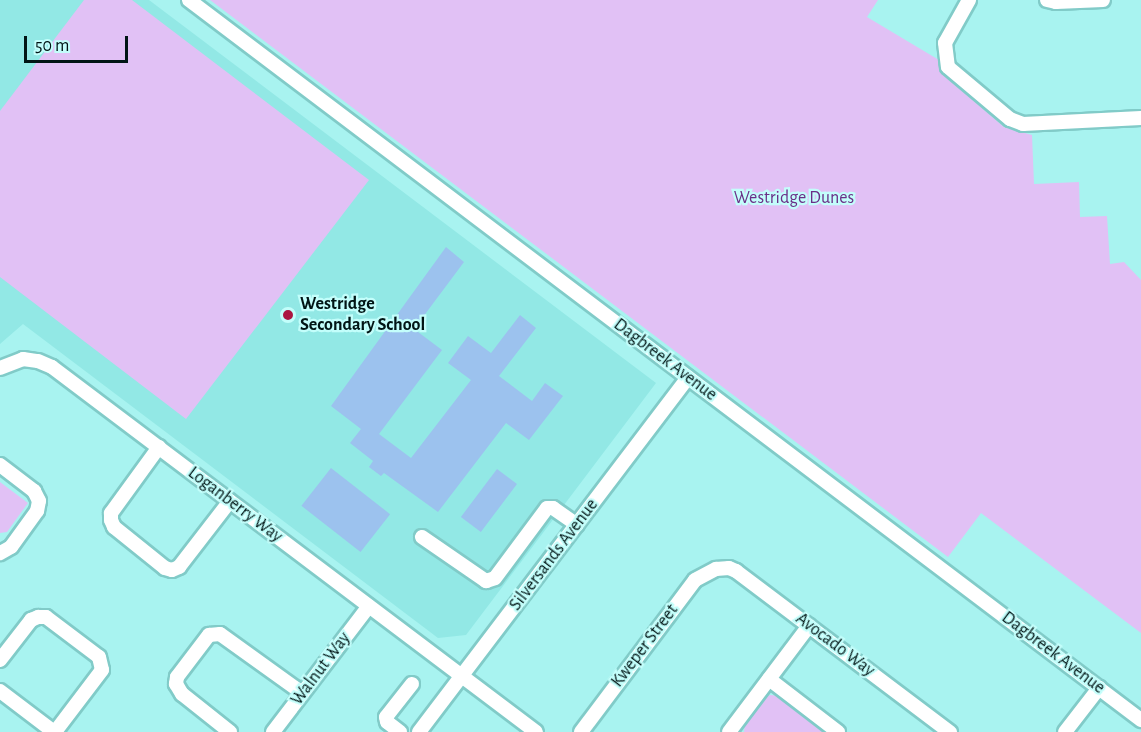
<!DOCTYPE html>
<style>
body{margin:0}
#map{position:relative;width:1141px;height:732px;overflow:hidden;background:#a8f3f0;font-family:"Alegreya Sans",sans-serif}
div>[style]{position:absolute}
.built>*{inset:0;background:#92e8e5}
.green>*{inset:0;background:#e1c1f5}
.building>*{inset:0;background:#9cc2ee;transform-origin:0 0}
.roads{filter:drop-shadow(2px 0 #81cbc8) drop-shadow(-2px 0 #81cbc8) drop-shadow(0 2px #81cbc8) drop-shadow(0 -2px #81cbc8)}
.minor>*{height:14px;margin:-7px;padding:0 7px;transform-origin:7px;border-radius:7px;background:#fff}
.dots>*{width:16px;height:16px;translate:-50% -50%;box-sizing:border-box;border:3px solid #c3fefb;border-radius:50%}
span{translate:-50% -50%;white-space:nowrap;text-align:center;line-height:1.15;-webkit-text-stroke:4.5px #c3fefb;paint-order:stroke}
.park-label{font-size:18px;color:#6a2f87}
.poi-label{font-size:18px;color:#011515;font-weight:700}
.left{translate:0 -50%;text-align:left}
.street-label{font-size:18px;color:#011515}
.scale{position:absolute;left:24px;top:36px;width:104px;height:27px;box-sizing:border-box;border:3px solid #011515;border-top:0;padding-left:8px;font-size:18px;line-height:21px;white-space:nowrap;color:#011515;-webkit-text-stroke:4px #c3fefb;paint-order:stroke}
</style>
<div id="map">
<div class="built">
<div style="clip-path:polygon(0 0,149px 0,656px 383px,466px 635px,438px 638px,23px 324px,0 344px)"></div>
</div>
<div class="green">
<div style="clip-path:polygon(84px 0,132px 0,369px 180px,186px 419px,0 277px,0 111px)"></div>
<div style="clip-path:polygon(210px 0,878px 0,867px 17px,939px 60px,940px 72px,1004px 127px,1032px 135px,1034px 184px,1079px 182px,1080px 217px,1107px 216px,1110px 264px,1124px 262px,1141px 280px,1141px 633px,981px 513px,948px 557px)"></div>
<div style="clip-path:polygon(0 482px,28px 503px,7px 532px,0 533px)"></div>
<div style="clip-path:polygon(770px 695px,780px 696px,829px 732px,744px 732px,745px 722px,762px 699px)"></div>
</div>
<div class="building">
<div style="clip-path:polygon(446px 247px,464px 262px,414px 329px,442px 350px,379px 434px,411px 458px,471px 380px,448px 363px,468px 336px,491px 353px,520px 315px,536px 328px,499px 376px,532px 401px,545px 383px,563px 396px,529px 440px,506px 423px,438px 512px,384px 473px,381px 476px,369px 467px,373px 461px,350px 443px,361px 429px,331px 406px)"></div>
<div style="left:331px;top:468px;width:75px;height:48px;rotate:38deg"></div>
<div style="left:497px;top:469px;width:25px;height:60px;rotate:37deg"></div>
</div>
<div class="roads">
<div class="minor">
<div style="left:189px;top:0;width:1194px;rotate:37.1deg"></div>
<div style="left:969px;top:0;width:49px;rotate:119.2deg"></div>
<div style="left:945px;top:43px;width:24px;rotate:83deg"></div>
<div style="left:948px;top:67px;width:81px;rotate:40deg"></div>
<div style="left:1010px;top:119px;width:14px;rotate:21deg"></div>
<div style="left:1023px;top:124px;width:118px;rotate:-2.9deg"></div>
<div style="left:1047px;top:0;width:9px;rotate:13deg"></div>
<div style="left:1056px;top:2px;width:47px;rotate:-2.4deg"></div>
<div style="left:0;top:368px;width:25px;rotate:-21deg"></div>
<div style="left:23px;top:359px;width:15px;rotate:8deg"></div>
<div style="left:38px;top:361px;width:15px;rotate:23deg"></div>
<div style="left:52px;top:367px;width:606px;rotate:37.02deg"></div>
<div style="left:159px;top:447px;width:82px;rotate:126deg"></div>
<div style="left:111px;top:513px;width:7px;rotate:90deg"></div>
<div style="left:111px;top:520px;width:8px;rotate:67deg"></div>
<div style="left:114px;top:527px;width:65px;rotate:38.8deg"></div>
<div style="left:165px;top:568px;width:7px;rotate:16deg"></div>
<div style="left:172px;top:570px;width:8px;rotate:-23deg"></div>
<div style="left:179px;top:567px;width:83px;rotate:-52.3deg"></div>
<div style="left:0;top:465px;width:43px;rotate:37.4deg"></div>
<div style="left:34px;top:491px;width:11px;rotate:63deg"></div>
<div style="left:39px;top:501px;width:10px;rotate:101deg"></div>
<div style="left:37px;top:511px;width:44px;rotate:125.8deg"></div>
<div style="left:11px;top:547px;width:13px;rotate:151deg"></div>
<div style="left:422px;top:537px;width:78px;rotate:34.5deg"></div>
<div style="left:486px;top:581px;width:9px;rotate:-18deg"></div>
<div style="left:495px;top:578px;width:87px;rotate:-53.4deg"></div>
<div style="left:547px;top:508px;width:6px"></div>
<div style="left:553px;top:508px;width:29px;rotate:35deg"></div>
<div style="left:0;top:660px;width:51px;rotate:-52.2deg"></div>
<div style="left:31px;top:620px;width:8px;rotate:-23deg"></div>
<div style="left:38px;top:617px;width:8px"></div>
<div style="left:46px;top:617px;width:66px;rotate:37deg"></div>
<div style="left:99px;top:657px;width:13px;rotate:77deg"></div>
<div style="left:102px;top:670px;width:78px;rotate:127.2deg"></div>
<div style="left:769px;top:679px;width:87px;rotate:37.5deg"></div>
<div style="left:0;top:691px;width:68px;rotate:37.2deg"></div>
<div style="left:230px;top:732px;width:61px;rotate:-141.6deg"></div>
<div style="left:182px;top:694px;width:12px;rotate:-121deg"></div>
<div style="left:176px;top:684px;width:7px;rotate:-82deg"></div>
<div style="left:177px;top:677px;width:53px;rotate:-52.7deg"></div>
<div style="left:209px;top:635px;width:11px;rotate:-5deg"></div>
<div style="left:220px;top:634px;width:101px;rotate:35.7deg"></div>
<div style="left:273px;top:732px;width:158px;rotate:-52.7deg"></div>
<div style="left:400px;top:732px;width:16px;rotate:-142deg"></div>
<div style="left:387px;top:722px;width:5px;rotate:-101deg"></div>
<div style="left:386px;top:717px;width:42px;rotate:-51.8deg"></div>
<div style="left:419px;top:732px;width:445px;rotate:-52.8deg"></div>
<div style="left:581px;top:732px;width:190px;rotate:-53.1deg"></div>
<div style="left:695px;top:580px;width:24px;rotate:-28deg"></div>
<div style="left:716px;top:569px;width:13px;rotate:-4deg"></div>
<div style="left:729px;top:568px;width:8px;rotate:23deg"></div>
<div style="left:736px;top:571px;width:268px;rotate:37deg"></div>
<div style="left:729px;top:732px;width:133px;rotate:-53deg"></div>
<div style="left:1065px;top:732px;width:56px;rotate:-52.3deg"></div>
</div>
</div>
<div class="dots">
<div style="left:288px;top:315px;background:#ab1641"></div>
</div>
<div class="park-label">
<span style="left:794px;top:198px">Westridge Dunes</span>
</div>
<div class="poi-label">
<span class="left" style="left:300px;top:315px">Westridge<br>Secondary School</span>
</div>
<div class="street-label">
<span style="left:665px;top:360px;rotate:37deg">Dagbreek Avenue</span>
<span style="left:235px;top:505px;rotate:37deg">Loganberry Way</span>
<span style="left:554px;top:555px;rotate:-53deg">Silversands Avenue</span>
<span style="left:835px;top:645px;rotate:37deg">Avocado Way</span>
<span style="left:645px;top:646px;rotate:-53deg">Kweper Street</span>
<span style="left:1053px;top:653px;rotate:37deg">Dagbreek Avenue</span>
<span style="left:321px;top:669px;rotate:-53deg">Walnut Way</span>
</div>
<div class="scale">50 m</div>
</div>
